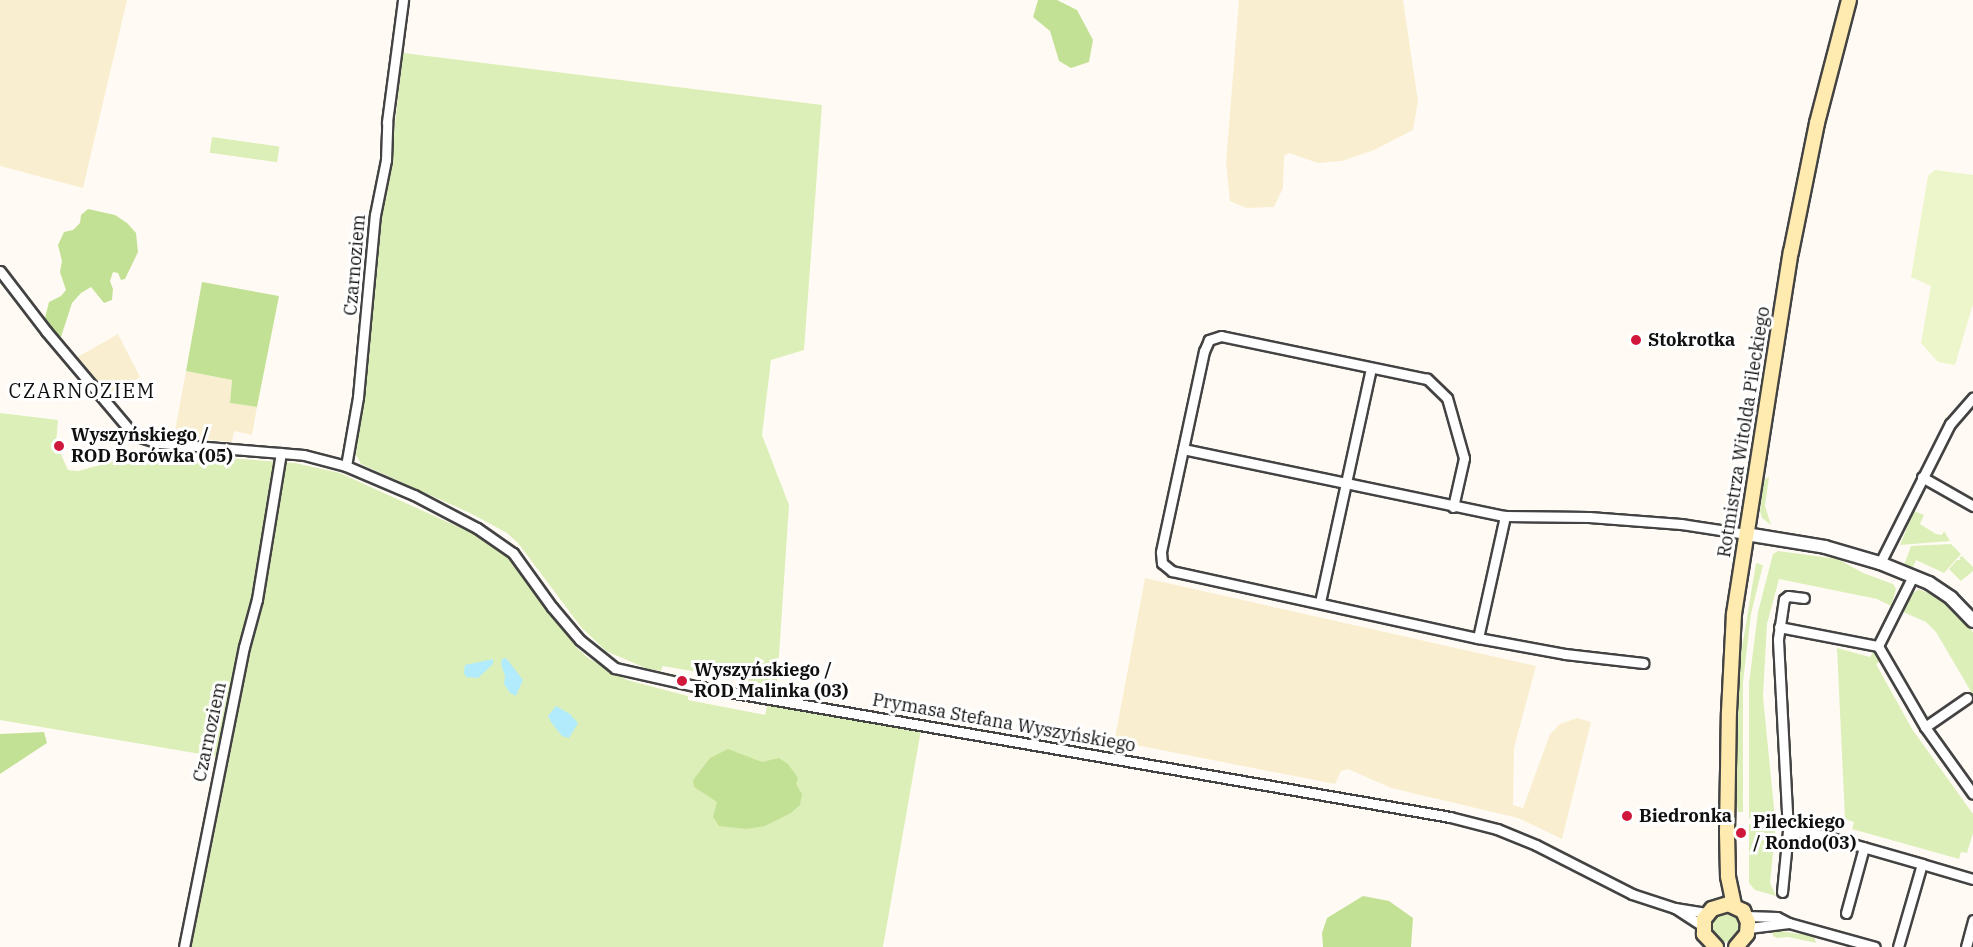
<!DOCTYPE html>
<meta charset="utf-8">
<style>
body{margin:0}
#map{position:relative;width:1973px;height:947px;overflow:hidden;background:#fffbf4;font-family:"IBM Plex Serif",serif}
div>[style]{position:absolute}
.farmland>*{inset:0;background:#f9efd0}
.green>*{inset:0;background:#ddefb8;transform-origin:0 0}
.round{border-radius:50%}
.forest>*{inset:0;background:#c3e195}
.pitch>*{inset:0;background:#edf5cb}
.water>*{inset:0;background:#b2ecfc}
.roads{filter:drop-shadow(2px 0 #434343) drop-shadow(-2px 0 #434343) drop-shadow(0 2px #434343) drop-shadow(0 -2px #434343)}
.minor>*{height:9px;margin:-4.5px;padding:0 4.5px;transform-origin:4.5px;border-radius:4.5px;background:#fff}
.tertiary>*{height:12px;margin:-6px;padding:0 6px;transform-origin:6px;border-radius:6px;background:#fff}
.secondary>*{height:14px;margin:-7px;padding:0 7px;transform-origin:7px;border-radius:7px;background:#ffeaaf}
.dots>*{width:16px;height:16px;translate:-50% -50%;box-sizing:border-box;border:3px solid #fff;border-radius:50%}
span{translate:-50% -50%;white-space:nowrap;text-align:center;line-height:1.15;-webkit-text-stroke:6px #fff;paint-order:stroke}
.street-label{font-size:18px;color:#101010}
.poi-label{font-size:18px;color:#101010;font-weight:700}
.left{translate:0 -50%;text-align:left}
.neighbourhood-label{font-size:20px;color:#101010;letter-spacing:1.5px}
</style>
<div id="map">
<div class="farmland">
<div style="clip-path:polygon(0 0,127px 0,83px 188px,0 166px)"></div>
<div style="clip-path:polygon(1239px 0,1403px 0,1418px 101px,1413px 130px,1374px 150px,1342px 161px,1318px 163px,1289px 153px,1284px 156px,1283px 188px,1274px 207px,1246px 208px,1230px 201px,1226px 163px)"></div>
<div style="clip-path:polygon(118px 334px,140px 377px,108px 399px,74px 359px)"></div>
<div style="clip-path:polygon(186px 371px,232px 380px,230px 403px,257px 407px,252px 435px,234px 431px,232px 442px,174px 436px)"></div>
<div style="clip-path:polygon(1145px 578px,1536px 666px,1514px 748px,1513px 805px,1523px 808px,1550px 734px,1560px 724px,1577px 718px,1591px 722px,1562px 839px,1518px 818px,1391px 788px,1348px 769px,1341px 771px,1335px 784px,1120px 742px,1115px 738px)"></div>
</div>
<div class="green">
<div style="clip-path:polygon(403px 53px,822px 105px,804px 350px,771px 360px,762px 435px,789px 505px,777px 686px,663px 666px,661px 671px,648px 669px,606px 651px,581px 627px,518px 543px,507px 533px,470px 513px,361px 464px,356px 455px,382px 207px,387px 196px)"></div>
<div style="left:212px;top:137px;width:68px;height:16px;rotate:8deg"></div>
<div style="clip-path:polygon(0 413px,58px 420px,56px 443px,68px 470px,78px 471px,148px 452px,295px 463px,340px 473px,487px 540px,507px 555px,530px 582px,575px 646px,588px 658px,627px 680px,688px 696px,688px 700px,765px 715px,768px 703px,921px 730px,883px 947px,186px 947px,224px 758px,0 720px)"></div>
<div style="clip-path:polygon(1769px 477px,1765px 506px,1771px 525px,1762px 518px,1760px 511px,1764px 480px)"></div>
<div style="clip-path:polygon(1914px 511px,1924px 515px,1920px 524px,1936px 534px,1942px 535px,1944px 531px,1950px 541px,1900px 545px)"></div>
<div style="clip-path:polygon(1951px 544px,1961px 554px,1944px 573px,1916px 560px,1913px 567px,1904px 565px,1911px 546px)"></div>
<div style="clip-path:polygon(1778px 551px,1838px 559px,1863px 573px,1893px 584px,1896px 589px,1891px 606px,1877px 599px,1779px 579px,1767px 624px,1763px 696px,1775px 819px,1752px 820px,1749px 818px,1749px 683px,1758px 612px,1773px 554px)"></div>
<div style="clip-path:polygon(1962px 556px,1973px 567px,1973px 571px,1961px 581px,1949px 569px,1957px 560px,1961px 560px,1959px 558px)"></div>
<div style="clip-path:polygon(1756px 563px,1763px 565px,1751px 614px,1743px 682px,1743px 812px,1738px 812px,1735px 795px,1737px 678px)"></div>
<div style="clip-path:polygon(1919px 589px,1936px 597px,1954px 610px,1973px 632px,1973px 695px,1936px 632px,1926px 622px,1901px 611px,1910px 595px)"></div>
<div style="clip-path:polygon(1837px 648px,1870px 657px,1874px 651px,1877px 653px,1882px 660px,1876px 664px,1912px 729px,1973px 814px,1973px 833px,1967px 853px,1961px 852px,1959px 859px,1852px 829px,1854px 822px,1845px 819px)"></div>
<div style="clip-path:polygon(1776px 822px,1770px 883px,1776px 896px,1755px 890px,1749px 883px,1749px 824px)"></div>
<div class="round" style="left:1711px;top:912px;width:30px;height:30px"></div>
<div style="clip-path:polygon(1772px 930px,1814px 936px,1816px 943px,1788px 937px,1777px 938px,1773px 936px)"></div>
</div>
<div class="forest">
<div style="clip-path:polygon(1038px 0,1057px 0,1077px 10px,1093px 40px,1089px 62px,1071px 68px,1059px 61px,1050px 31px,1033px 17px)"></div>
<div style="clip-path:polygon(88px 209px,115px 215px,127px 223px,136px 233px,138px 252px,125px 279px,121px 280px,118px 273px,113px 272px,110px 281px,113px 289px,112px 300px,104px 303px,91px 287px,81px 293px,72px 303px,61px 337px,50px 329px,45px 318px,49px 302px,61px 296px,66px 290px,60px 272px,62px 261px,58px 245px,64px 232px,73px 230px,80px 223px,81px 215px)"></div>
<div style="clip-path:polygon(202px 282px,279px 296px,257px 407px,230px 403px,232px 380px,186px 371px)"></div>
<div style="clip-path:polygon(44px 732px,47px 743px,0 774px,0 734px)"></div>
<div style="clip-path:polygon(728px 749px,762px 762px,779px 758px,788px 764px,798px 778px,796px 784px,802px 794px,800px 805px,791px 813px,765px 826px,746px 829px,719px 826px,713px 817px,717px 802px,694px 787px,693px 780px,710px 758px)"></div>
<div style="clip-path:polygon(1363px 896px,1389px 901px,1413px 918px,1411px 947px,1323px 947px,1322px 933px,1327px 918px)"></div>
</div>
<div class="pitch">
<div style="clip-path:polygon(1935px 170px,1973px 175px,1973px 304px,1955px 365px,1938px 362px,1921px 343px,1931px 286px,1911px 277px,1928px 176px)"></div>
</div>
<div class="water">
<div style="clip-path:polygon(506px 658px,523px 680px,516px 696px,510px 693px,504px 684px,505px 676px,501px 664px,502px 659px)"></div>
<div style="clip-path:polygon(493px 659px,493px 664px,478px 678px,466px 677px,464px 673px,465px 665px)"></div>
<div style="clip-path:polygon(556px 706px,570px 714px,578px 723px,569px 738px,562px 736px,551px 722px,548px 716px)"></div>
</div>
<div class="roads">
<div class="minor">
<div style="left:0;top:271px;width:76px;rotate:52.5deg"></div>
<div style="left:46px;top:331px;width:136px;rotate:49.8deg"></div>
<div style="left:134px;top:435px;width:26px;rotate:18deg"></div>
<div style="left:159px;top:443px;width:145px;rotate:4.7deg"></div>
<div style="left:304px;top:455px;width:43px;rotate:14.7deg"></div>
<div style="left:346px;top:466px;width:74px;rotate:23.1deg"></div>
<div style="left:414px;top:495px;width:71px;rotate:27.6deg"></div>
<div style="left:477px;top:528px;width:44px;rotate:34.8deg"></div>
<div style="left:513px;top:553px;width:67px;rotate:54.2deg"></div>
<div style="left:552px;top:607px;width:43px;rotate:49.7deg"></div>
<div style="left:580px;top:640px;width:45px;rotate:38.7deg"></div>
<div style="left:615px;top:668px;width:82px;rotate:12.7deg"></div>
<div style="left:695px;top:686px;width:766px;rotate:9.84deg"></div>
<div style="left:1450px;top:817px;width:49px;rotate:14.3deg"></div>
<div style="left:1497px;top:829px;width:42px;rotate:22.3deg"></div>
<div style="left:1536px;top:845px;width:108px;rotate:27deg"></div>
<div style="left:1632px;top:894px;width:45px;rotate:18deg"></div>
<div style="left:1675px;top:908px;width:33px;rotate:9deg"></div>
<div style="left:1183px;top:449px;width:329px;rotate:11.8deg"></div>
<div style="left:1505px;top:516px;width:84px;rotate:0.7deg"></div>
<div style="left:1589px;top:517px;width:92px;rotate:4.4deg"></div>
<div style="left:1681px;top:524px;width:66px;rotate:8.7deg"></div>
<div style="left:346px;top:466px;width:70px;rotate:-80.1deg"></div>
<div style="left:358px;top:397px;width:183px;rotate:-84.7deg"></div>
<div style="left:375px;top:215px;width:56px;rotate:-78.7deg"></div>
<div style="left:386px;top:160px;width:38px;rotate:-88deg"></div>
<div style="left:387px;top:122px;width:123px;rotate:-82.5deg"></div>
<div style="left:1922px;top:477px;width:59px;rotate:29.6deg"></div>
<div style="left:1453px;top:507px;width:50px;rotate:-77.3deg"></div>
<div style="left:1464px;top:458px;width:62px;rotate:-105.8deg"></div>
<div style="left:1447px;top:398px;width:28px;rotate:-136deg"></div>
<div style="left:1427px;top:379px;width:210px;rotate:-168.2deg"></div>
<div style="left:1221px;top:336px;width:13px;rotate:162deg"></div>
<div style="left:1209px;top:340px;width:12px;rotate:114deg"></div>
<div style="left:1204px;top:351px;width:206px;rotate:102.1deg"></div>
<div style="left:1161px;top:552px;width:11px;rotate:85deg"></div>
<div style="left:1162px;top:563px;width:13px;rotate:39deg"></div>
<div style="left:1172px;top:571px;width:313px;rotate:12.4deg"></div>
<div style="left:1478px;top:638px;width:88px;rotate:10.4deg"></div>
<div style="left:1565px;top:654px;width:79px;rotate:6.6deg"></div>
<div style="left:1880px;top:563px;width:156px;rotate:-63.3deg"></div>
<div style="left:1950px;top:424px;width:35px;rotate:-49deg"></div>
<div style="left:1913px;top:576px;width:78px;rotate:116.6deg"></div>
<div style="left:1878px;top:646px;width:94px;rotate:59.9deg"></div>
<div style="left:1925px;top:727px;width:82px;rotate:54.4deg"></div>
<div style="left:1320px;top:602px;width:239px;rotate:-77.7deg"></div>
<div style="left:1779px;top:627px;width:101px;rotate:10.9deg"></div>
<div style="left:1478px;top:638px;width:125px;rotate:-77.5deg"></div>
<div style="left:1925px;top:727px;width:51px;rotate:-34.6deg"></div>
<div style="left:1788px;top:831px;width:192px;rotate:-93deg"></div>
<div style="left:1778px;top:639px;width:40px;rotate:-81.5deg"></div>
<div style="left:1784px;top:599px;width:5px;rotate:-37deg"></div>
<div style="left:1788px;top:596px;width:16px;rotate:7deg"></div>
<div style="left:1782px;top:892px;width:61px;rotate:-84.4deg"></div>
<div style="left:1788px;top:831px;width:33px;rotate:7deg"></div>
<div style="left:1821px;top:835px;width:105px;rotate:16deg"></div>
<div style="left:1675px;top:908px;width:33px;rotate:33deg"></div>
<div style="left:1846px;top:913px;width:68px;rotate:-74.7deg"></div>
<div style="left:1746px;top:916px;width:31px;rotate:2deg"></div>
<div style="left:1777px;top:917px;width:13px;rotate:27deg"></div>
<div style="left:1789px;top:923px;width:89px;rotate:15.6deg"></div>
<div style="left:1749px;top:928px;width:40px;rotate:-7.1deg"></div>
<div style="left:184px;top:947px;width:306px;rotate:-78.7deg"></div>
<div style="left:244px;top:647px;width:50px;rotate:-74.8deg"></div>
<div style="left:257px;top:599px;width:148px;rotate:-80.7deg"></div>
<div style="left:1898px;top:947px;width:86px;rotate:-73.9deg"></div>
<div style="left:1922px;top:864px;width:53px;rotate:16.4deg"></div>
<div style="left:1966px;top:947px;width:28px;rotate:-75deg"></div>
</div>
<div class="tertiary">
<div style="left:1746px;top:534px;width:80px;rotate:9.3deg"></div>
<div style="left:1825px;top:547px;width:57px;rotate:16.2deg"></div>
<div style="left:1880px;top:563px;width:53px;rotate:22.2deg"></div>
<div style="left:1929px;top:583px;width:27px;rotate:34deg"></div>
<div style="left:1951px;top:598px;width:32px;rotate:46deg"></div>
</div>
<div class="secondary">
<div style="left:1734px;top:905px;width:30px;rotate:-102deg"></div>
<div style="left:1728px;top:876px;width:43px;rotate:-91.3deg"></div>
<div style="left:1727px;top:833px;width:121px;rotate:-89.1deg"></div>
<div style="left:1729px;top:712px;width:98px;rotate:-87.1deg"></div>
<div style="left:1734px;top:614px;width:366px;rotate:-81.1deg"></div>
<div style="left:1791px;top:252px;width:132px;rotate:-78.6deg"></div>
<div style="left:1817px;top:123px;width:127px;rotate:-75.4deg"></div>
<div style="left:1716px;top:947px;width:18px;rotate:-133deg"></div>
<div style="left:1704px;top:934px;width:15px;rotate:-90deg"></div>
<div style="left:1704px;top:919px;width:13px;rotate:-51deg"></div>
<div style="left:1712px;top:909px;width:17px;rotate:-17deg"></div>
<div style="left:1728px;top:904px;width:17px;rotate:25deg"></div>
<div style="left:1743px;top:911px;width:12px;rotate:66deg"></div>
<div style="left:1748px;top:922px;width:12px;rotate:95deg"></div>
<div style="left:1747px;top:934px;width:17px;rotate:130deg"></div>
</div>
</div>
<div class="dots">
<div style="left:1636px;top:340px;background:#d0183d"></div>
<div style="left:59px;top:446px;background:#d0183d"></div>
<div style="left:682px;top:681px;background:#d0183d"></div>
<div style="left:1627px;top:816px;background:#d0183d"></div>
<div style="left:1741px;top:833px;background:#d0183d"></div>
</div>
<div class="street-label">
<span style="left:355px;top:265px;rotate:-85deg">Czarnoziem</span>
<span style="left:1744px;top:432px;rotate:-81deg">Rotmistrza Witolda Pileckiego</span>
<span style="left:1004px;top:723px;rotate:10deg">Prymasa Stefana Wyszyńskiego</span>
<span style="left:210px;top:732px;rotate:-78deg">Czarnoziem</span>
</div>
<div class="poi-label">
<span class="left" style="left:1648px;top:340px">Stokrotka</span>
<span class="left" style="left:71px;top:446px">Wyszyńskiego /<br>ROD Borówka (05)</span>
<span class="left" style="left:694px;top:681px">Wyszyńskiego /<br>ROD Malinka (03)</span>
<span class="left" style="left:1639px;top:816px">Biedronka</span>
<span class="left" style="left:1753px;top:833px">Pileckiego<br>/ Rondo(03)</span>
</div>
<div class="neighbourhood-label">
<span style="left:82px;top:390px">CZARNOZIEM</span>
</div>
</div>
